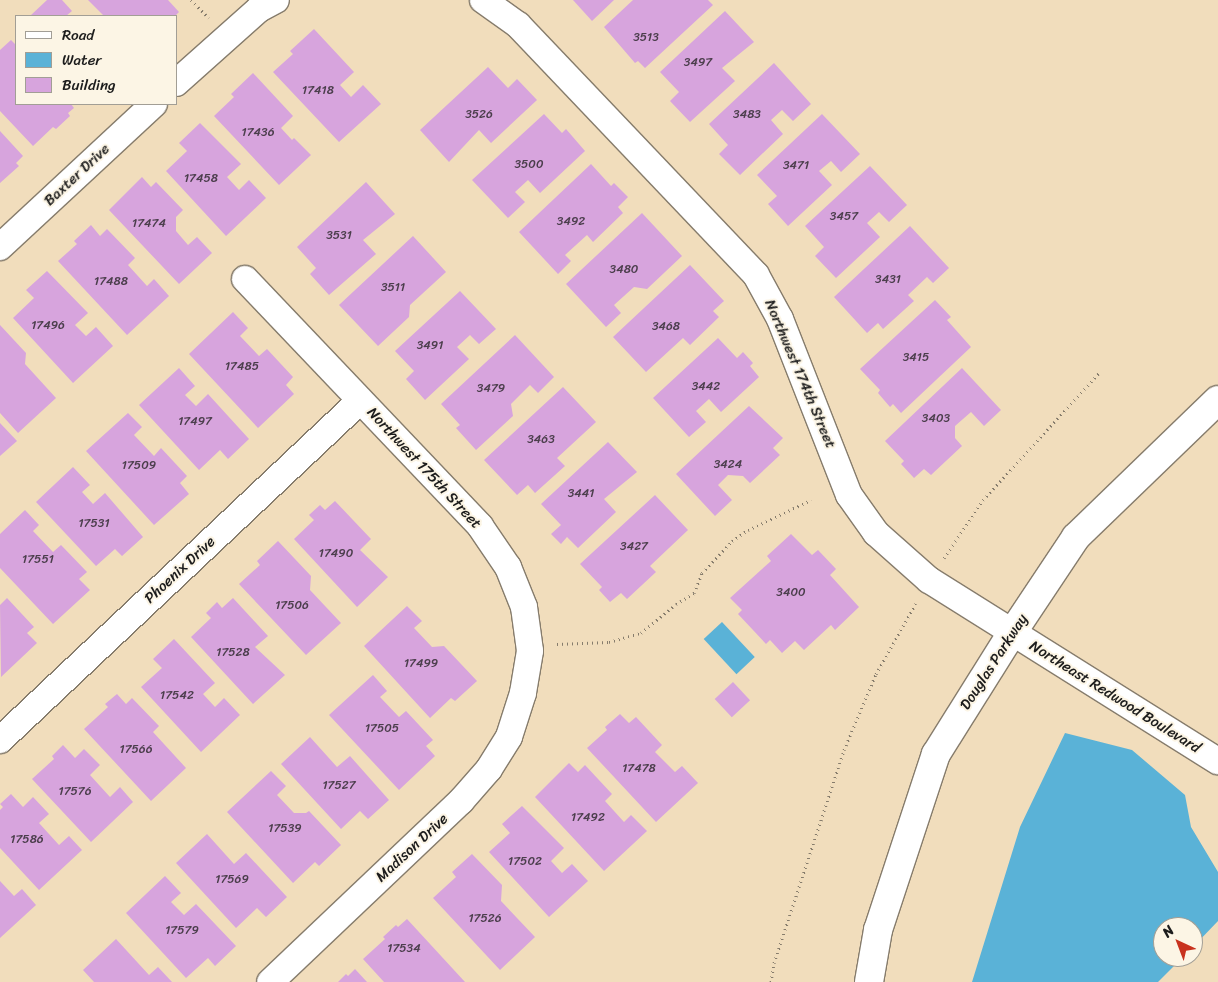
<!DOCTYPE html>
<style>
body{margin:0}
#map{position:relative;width:1218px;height:982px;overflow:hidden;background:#f1ddbc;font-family:Sriracha,sans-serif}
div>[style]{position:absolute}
.water>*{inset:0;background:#5ab2d7;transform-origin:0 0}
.building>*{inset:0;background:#d7a4dd;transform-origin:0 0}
.path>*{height:3px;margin-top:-1.5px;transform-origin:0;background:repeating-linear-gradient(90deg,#867c6c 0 1px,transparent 0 5px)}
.roads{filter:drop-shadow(1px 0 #867c6c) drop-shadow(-1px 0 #867c6c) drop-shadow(0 1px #867c6c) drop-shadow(0 -1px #867c6c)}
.street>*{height:26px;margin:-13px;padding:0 13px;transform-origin:13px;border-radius:13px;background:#fff}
.secondary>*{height:28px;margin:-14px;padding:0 14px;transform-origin:14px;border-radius:14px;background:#fff}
span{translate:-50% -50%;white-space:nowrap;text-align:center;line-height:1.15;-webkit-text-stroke:4px #fcf5e5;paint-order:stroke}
.number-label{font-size:12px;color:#4b3e4c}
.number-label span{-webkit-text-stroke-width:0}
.street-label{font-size:15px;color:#1c1c1c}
.legend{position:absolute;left:15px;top:15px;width:162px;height:90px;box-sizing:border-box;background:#fcf5e5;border:1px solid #a29e95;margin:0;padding:6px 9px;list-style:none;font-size:15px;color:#1c1c1c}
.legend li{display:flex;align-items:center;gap:10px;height:25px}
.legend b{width:25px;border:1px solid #a29e95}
.north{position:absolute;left:1153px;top:917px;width:50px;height:50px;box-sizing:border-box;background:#fcf5e5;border:1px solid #a29e95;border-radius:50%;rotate:317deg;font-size:14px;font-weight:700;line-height:20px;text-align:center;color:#1c1c1c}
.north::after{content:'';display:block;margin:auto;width:18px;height:22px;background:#c8321e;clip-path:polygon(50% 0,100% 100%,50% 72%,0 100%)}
</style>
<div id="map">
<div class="water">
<div style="left:722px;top:622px;width:48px;height:25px;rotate:47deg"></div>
<div style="clip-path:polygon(1065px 733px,1132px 750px,1185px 795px,1191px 827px,1218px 872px,1218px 921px,1193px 947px,1193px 927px,1163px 927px,1163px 957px,1183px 957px,1158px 982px,972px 982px,1020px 827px)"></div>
</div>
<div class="building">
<div style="clip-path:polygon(47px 0,62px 0,72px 11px,66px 16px,30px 16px)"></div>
<div style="clip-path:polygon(88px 0,168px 0,179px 12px,175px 16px,104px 16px)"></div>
<div style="clip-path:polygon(573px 0,614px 0,592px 21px)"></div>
<div style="clip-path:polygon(633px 0,708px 0,713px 5px,645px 68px,638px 61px,635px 63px,604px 27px)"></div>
<div style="clip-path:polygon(725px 11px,754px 42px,722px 68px,735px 81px,690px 122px,670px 101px,679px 92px,660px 72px)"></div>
<div style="clip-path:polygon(314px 29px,354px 72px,340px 85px,351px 97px,363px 85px,381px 104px,339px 142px,273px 72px,293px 54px,290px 51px)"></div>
<div style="clip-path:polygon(11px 40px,16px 45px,16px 104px,71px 104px,74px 108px,68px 113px,70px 116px,56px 129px,53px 127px,33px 146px,0 111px,0 50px)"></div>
<div style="clip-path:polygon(774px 63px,811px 104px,793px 121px,782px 110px,771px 120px,783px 134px,740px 175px,719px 154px,728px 145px,709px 124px)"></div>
<div style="clip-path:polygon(488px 67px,508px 88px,517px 79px,537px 100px,491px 143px,479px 130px,449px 162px,420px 130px)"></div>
<div style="clip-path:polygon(253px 73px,293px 116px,281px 128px,292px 140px,294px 138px,311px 155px,279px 185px,214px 116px,234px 97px,231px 94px)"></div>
<div style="clip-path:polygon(544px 114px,562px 133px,566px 129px,585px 151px,540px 193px,528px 180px,515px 192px,525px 202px,508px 218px,472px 180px)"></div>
<div style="clip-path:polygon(822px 114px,860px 154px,841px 172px,831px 161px,819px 171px,832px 185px,788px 226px,768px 204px,777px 196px,757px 175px)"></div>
<div style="clip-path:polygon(200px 123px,241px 164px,227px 177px,239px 190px,249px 180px,266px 198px,226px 236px,166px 171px,187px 151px,179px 143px)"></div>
<div style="clip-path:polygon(0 131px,23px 156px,16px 163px,19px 166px,0 183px)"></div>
<div style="clip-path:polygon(591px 164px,611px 186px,614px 183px,628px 197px,618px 207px,623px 213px,593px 242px,587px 235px,565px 255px,571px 261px,558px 274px,519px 232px)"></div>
<div style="clip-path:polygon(870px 166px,907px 205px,889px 222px,879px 212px,867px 223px,880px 237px,836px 278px,815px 256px,824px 247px,805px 226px)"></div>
<div style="clip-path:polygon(142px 177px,151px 187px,156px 182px,183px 210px,176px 217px,176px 231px,188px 245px,197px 237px,212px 253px,179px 284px,109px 210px)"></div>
<div style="clip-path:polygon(366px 182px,395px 214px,363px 240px,376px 254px,329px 295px,310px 274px,316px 268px,297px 247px)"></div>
<div style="clip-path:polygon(642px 213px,682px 256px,647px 289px,634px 287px,614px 305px,621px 313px,606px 327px,566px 284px)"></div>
<div style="clip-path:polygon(91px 225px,100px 236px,107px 229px,135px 258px,128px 265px,147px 286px,154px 279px,169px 296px,127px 335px,58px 261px,77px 244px,74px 241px)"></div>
<div style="clip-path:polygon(910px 226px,949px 268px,933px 283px,927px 277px,908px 295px,914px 301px,883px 329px,878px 323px,867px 333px,834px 297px)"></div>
<div style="clip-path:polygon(413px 236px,446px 272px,410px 305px,409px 317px,378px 346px,339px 305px)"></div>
<div style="clip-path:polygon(690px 265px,724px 301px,713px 311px,719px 317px,690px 345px,683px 338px,646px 372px,613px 337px)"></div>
<div style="clip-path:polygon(47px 271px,88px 313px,75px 325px,86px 336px,96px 327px,113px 346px,73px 383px,13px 318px,34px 298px,26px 290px)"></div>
<div style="clip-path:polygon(460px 291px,496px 329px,479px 344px,470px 335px,457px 347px,469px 359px,425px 400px,406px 379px,414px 371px,395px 351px)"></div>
<div style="clip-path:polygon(935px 300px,951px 317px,947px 320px,971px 347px,901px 413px,893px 404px,890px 407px,878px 393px,880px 390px,860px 369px)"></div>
<div style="clip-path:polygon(233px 312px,248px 328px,240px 336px,259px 356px,267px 349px,293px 377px,286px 385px,294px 394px,258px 428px,189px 354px)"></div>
<div style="clip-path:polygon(0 325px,26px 353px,25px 364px,56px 398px,18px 433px,0 413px)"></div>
<div style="clip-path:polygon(515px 335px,554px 377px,538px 393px,530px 385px,511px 404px,513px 416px,476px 450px,456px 428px,460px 425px,441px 404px)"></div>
<div style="clip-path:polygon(718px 338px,737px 358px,743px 352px,753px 363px,750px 366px,759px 377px,721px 412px,709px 399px,696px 411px,706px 422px,689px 437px,653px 398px)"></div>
<div style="clip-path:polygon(179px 368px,195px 386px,185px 395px,196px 406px,208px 394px,249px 439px,228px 459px,220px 450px,199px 470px,139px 405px)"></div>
<div style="clip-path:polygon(962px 368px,1001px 410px,984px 426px,971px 412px,955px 426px,955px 438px,962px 446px,931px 475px,924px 469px,914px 478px,901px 464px,904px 461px,885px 441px)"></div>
<div style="clip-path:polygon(563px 387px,596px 422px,557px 458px,565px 466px,535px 493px,528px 485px,517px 495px,484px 460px)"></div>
<div style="clip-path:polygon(749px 406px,783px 438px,773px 448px,780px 455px,750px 483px,743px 476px,728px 475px,718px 485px,732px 500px,715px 516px,676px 474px)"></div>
<div style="clip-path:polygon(128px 413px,142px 427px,134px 435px,154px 456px,161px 448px,187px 476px,180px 483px,189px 494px,154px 525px,86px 451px)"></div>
<div style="clip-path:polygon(0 423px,17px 441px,0 456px)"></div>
<div style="clip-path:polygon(608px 442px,637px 472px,604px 499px,616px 512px,578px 548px,567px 537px,561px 544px,551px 534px,561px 525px,541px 504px)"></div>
<div style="clip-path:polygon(73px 467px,90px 485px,82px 492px,93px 504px,105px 493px,143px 537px,122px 556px,115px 549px,96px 566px,36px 502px)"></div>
<div style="clip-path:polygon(655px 495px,688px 530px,650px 566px,656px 572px,627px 599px,621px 593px,610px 602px,599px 590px,602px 587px,580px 564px)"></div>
<div style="clip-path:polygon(335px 501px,371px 539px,360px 550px,388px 577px,357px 607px,294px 539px,314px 520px,309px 515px,320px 505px,325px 510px)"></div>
<div style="clip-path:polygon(25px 510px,39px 525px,33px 531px,53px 552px,61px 545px,87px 572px,79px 579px,90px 590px,53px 624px,0 568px,0 534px)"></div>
<div style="clip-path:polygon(791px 534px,812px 555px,818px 550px,836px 569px,830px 575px,859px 607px,835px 630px,831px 625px,804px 650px,795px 641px,782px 653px,770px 640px,766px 644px,738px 614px,742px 610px,730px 598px,771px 561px,767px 556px)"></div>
<div style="clip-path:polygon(278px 541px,311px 576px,310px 590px,341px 623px,306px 655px,239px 584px,260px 565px,257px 561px)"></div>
<div style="clip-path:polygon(7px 598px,34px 627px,27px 633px,37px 643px,1px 677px,0 605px)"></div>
<div style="clip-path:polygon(233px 598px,268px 636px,255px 647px,285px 675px,253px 704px,191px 637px,211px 618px,206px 613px,217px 602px,222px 608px)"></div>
<div style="clip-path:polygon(407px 606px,422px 621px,414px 628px,432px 647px,444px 646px,477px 681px,455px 701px,451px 698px,430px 718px,364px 646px)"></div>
<div style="clip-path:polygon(174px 639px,215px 683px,203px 694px,215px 707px,224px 698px,240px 715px,201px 752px,141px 687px,162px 668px,153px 659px)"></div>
<div style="clip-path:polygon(373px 675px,387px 691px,380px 697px,399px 717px,406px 711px,433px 740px,426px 746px,435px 756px,399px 790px,329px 715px)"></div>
<div style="left:733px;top:682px;width:25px;height:25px;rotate:47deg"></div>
<div style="clip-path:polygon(117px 694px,126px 704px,132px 698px,159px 726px,153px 732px,186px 768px,151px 801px,84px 729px,108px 707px,105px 704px)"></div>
<div style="clip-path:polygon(620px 714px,629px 723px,636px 717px,662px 745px,655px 752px,675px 772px,682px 766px,698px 783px,656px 822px,587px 748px,607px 730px,605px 727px)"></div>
<div style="clip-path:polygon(310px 737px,337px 767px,350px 756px,389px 800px,368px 819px,360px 811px,341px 829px,281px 764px)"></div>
<div style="clip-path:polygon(63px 745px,75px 758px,84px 749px,100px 765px,90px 775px,110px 797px,120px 787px,133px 802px,91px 842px,32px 779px,54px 759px,52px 756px)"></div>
<div style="clip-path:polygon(569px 763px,578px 772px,585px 765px,612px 794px,605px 801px,624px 822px,631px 815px,647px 831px,604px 871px,535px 797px)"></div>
<div style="clip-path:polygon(271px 771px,286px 786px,277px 795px,294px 813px,306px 813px,309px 811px,341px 845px,319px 866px,315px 862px,293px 883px,227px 812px)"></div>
<div style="clip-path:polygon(11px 794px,23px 807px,33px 797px,49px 814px,39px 823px,59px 845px,69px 836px,82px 850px,39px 890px,0 848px,0 810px,3px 807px,0 804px)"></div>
<div style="clip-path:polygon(522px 806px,564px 848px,551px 861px,562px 873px,572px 864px,588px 881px,549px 917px,489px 852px,510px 833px,502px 824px)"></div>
<div style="clip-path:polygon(207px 834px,234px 864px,246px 853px,287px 897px,266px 917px,257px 908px,236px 928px,176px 863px)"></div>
<div style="clip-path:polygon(472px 854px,502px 885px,501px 901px,535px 937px,500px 970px,433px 898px,456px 877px,452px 872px)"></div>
<div style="clip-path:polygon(165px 876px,181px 893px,171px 902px,184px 915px,196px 904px,236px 946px,215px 966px,208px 958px,186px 978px,126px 913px)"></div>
<div style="clip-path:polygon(0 881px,14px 896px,22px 889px,36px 905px,0 938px)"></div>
<div style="clip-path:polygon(407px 919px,465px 982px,384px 982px,363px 959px,385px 939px,383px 937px,396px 925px,398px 927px)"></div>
<div style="clip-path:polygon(116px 939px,149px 975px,158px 967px,172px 982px,94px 982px,83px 970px)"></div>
<div style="clip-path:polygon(355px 969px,367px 982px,338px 982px,346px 974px,348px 976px)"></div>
</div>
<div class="path">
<div style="left:191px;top:0;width:25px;rotate:45deg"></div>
<div style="left:944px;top:558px;width:70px;rotate:-56.1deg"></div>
<div style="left:983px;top:500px;width:173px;rotate:-47.6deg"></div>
<div style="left:557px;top:644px;width:52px;rotate:-2.2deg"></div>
<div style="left:609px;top:642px;width:33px;rotate:-16deg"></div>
<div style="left:641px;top:633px;width:45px;rotate:-39.6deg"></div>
<div style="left:676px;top:604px;width:21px;rotate:-31deg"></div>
<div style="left:694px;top:593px;width:22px;rotate:-68deg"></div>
<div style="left:702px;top:573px;width:44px;rotate:-46.8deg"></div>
<div style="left:732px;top:541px;width:19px;rotate:-35deg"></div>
<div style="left:748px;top:530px;width:70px;rotate:-25.5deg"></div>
<div style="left:771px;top:982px;width:19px;rotate:-81deg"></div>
<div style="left:774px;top:963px;width:224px;rotate:-71.8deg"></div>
<div style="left:844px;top:750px;width:82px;rotate:-67.2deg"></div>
<div style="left:876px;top:674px;width:81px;rotate:-60.6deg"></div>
</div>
<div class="roads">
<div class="street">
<div style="left:483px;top:0;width:43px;rotate:35.5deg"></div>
<div style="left:518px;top:25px;width:345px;rotate:46.4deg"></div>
<div style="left:756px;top:275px;width:50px;rotate:61.4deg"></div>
<div style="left:780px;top:319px;width:189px;rotate:68.6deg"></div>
<div style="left:849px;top:495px;width:47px;rotate:54.6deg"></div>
<div style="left:876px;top:533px;width:71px;rotate:41.6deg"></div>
<div style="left:929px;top:580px;width:341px;rotate:32.1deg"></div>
<div style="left:176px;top:83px;width:111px;rotate:-41.7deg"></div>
<div style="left:259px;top:9px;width:19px;rotate:-28deg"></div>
<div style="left:0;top:247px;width:210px;rotate:-42.9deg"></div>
<div style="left:245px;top:279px;width:341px;rotate:46.4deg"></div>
<div style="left:480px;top:526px;width:50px;rotate:55.7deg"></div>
<div style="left:508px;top:567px;width:43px;rotate:68.2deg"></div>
<div style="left:524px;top:607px;width:44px;rotate:82.2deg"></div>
<div style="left:530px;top:651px;width:43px;rotate:99.5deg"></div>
<div style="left:523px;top:693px;width:46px;rotate:107.7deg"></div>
<div style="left:509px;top:737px;width:38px;rotate:122deg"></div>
<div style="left:489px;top:769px;width:43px;rotate:131.2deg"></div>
<div style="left:461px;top:801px;width:263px;rotate:136.5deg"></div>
<div style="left:0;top:740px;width:494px;rotate:-43.3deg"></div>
</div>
<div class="secondary">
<div style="left:869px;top:982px;width:53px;rotate:-80.2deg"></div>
<div style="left:878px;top:930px;width:185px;rotate:-71.8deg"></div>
<div style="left:936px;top:754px;width:143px;rotate:-57.9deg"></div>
<div style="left:1012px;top:633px;width:115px;rotate:-56.3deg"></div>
<div style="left:1076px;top:537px;width:197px;rotate:-44deg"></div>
</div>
</div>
<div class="number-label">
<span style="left:646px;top:38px">3513</span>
<span style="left:698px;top:63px">3497</span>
<span style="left:318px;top:91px">17418</span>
<span style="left:479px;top:115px">3526</span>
<span style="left:747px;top:115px">3483</span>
<span style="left:258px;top:133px">17436</span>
<span style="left:529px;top:165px">3500</span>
<span style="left:796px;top:166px">3471</span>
<span style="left:201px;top:179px">17458</span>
<span style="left:844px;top:217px">3457</span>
<span style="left:571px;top:222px">3492</span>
<span style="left:149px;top:224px">17474</span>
<span style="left:339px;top:236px">3531</span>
<span style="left:624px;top:270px">3480</span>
<span style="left:888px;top:280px">3431</span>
<span style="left:111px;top:282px">17488</span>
<span style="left:393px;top:288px">3511</span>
<span style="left:48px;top:326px">17496</span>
<span style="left:666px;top:327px">3468</span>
<span style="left:430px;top:346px">3491</span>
<span style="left:916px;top:358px">3415</span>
<span style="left:242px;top:367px">17485</span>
<span style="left:706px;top:387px">3442</span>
<span style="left:491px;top:389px">3479</span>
<span style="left:936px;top:419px">3403</span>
<span style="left:195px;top:422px">17497</span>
<span style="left:541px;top:440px">3463</span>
<span style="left:728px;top:465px">3424</span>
<span style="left:139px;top:466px">17509</span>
<span style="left:581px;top:494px">3441</span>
<span style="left:94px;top:524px">17531</span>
<span style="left:634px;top:547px">3427</span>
<span style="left:336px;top:554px">17490</span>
<span style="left:38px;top:560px">17551</span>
<span style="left:791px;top:593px">3400</span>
<span style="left:292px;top:606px">17506</span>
<span style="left:233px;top:653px">17528</span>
<span style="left:421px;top:664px">17499</span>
<span style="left:177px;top:696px">17542</span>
<span style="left:382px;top:729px">17505</span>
<span style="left:136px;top:750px">17566</span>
<span style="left:639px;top:769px">17478</span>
<span style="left:339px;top:786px">17527</span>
<span style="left:75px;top:792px">17576</span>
<span style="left:588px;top:818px">17492</span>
<span style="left:285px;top:829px">17539</span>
<span style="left:27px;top:840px">17586</span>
<span style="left:525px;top:862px">17502</span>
<span style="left:232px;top:880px">17569</span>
<span style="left:485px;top:919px">17526</span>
<span style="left:182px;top:931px">17579</span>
<span style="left:404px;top:949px">17534</span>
</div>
<div class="street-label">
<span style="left:77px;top:175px;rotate:-43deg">Baxter Drive</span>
<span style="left:800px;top:374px;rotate:67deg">Northwest 174th Street</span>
<span style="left:424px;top:468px;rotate:47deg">Northwest 175th Street</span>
<span style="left:180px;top:570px;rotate:-43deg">Phoenix Drive</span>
<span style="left:994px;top:662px;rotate:-57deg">Douglas Parkway</span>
<span style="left:1115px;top:697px;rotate:32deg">Northeast Redwood Boulevard</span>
<span style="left:412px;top:848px;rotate:-43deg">Madison Drive</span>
</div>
<ul class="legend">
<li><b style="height:6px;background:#fff"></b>Road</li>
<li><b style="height:14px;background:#5ab2d7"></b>Water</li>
<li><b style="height:14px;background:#d7a4dd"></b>Building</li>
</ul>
<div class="north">N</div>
</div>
